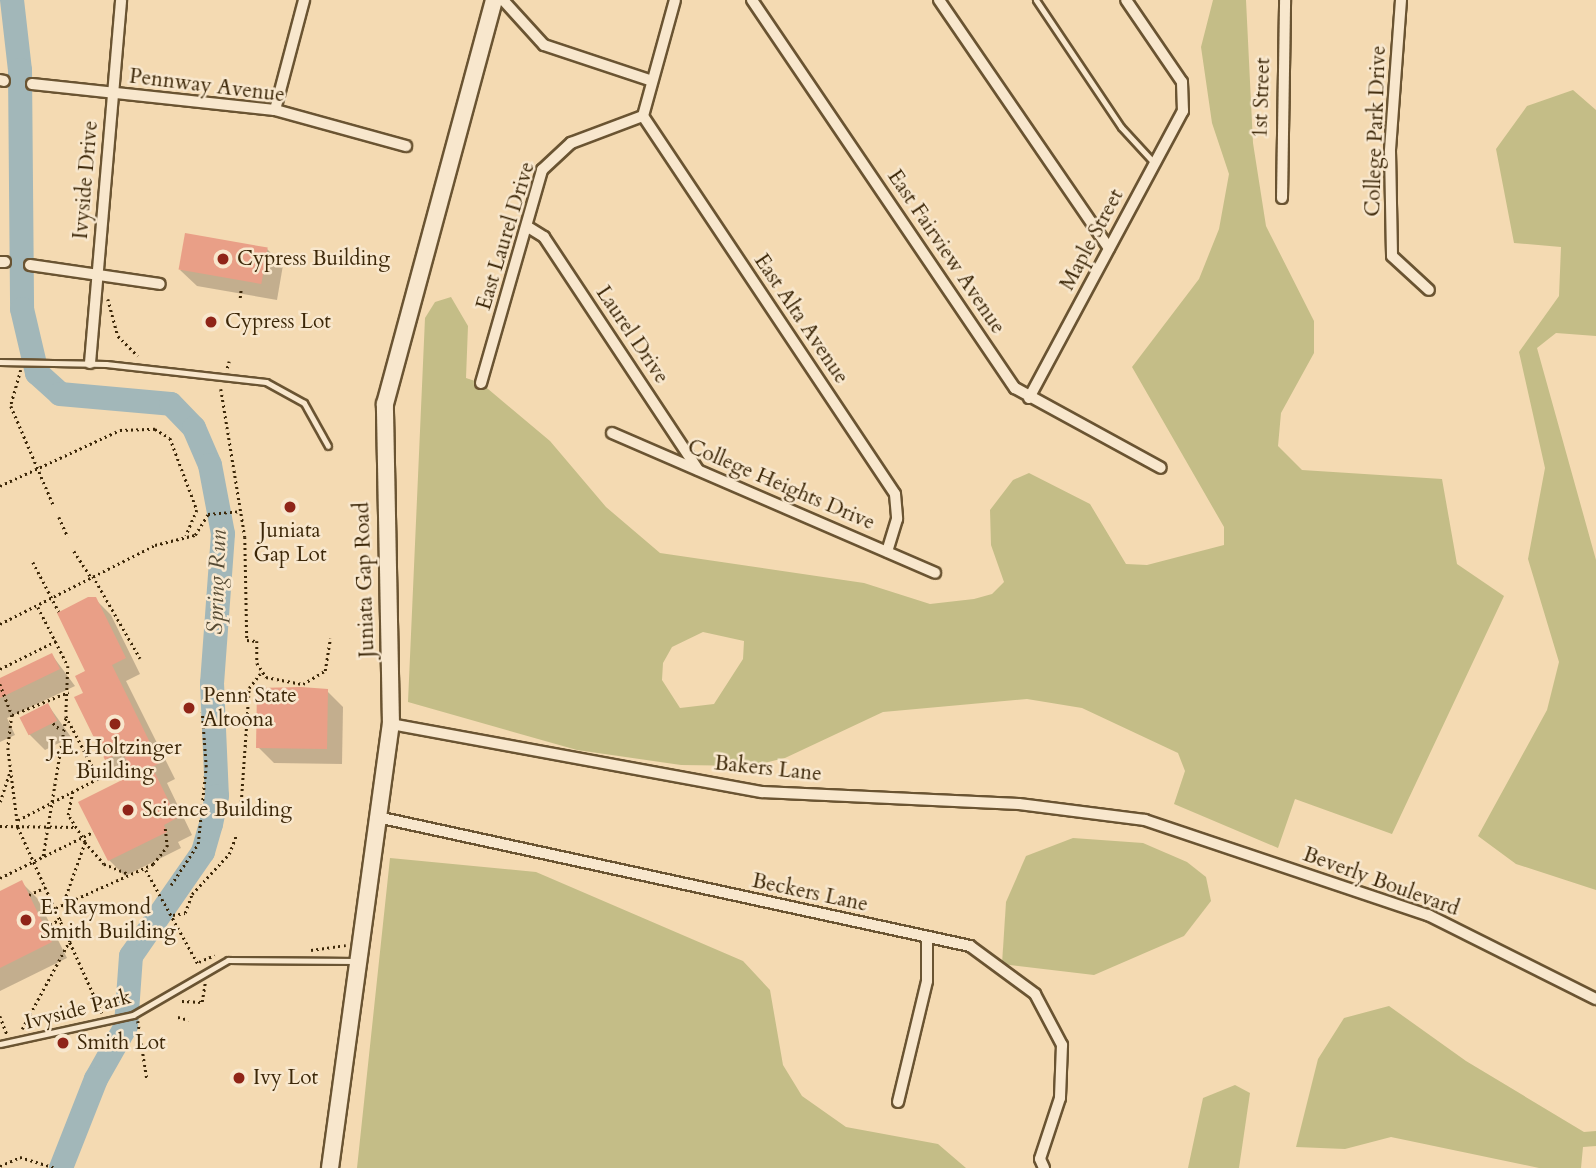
<!DOCTYPE html>
<style>
body{margin:0}
#map{position:relative;width:1596px;height:1168px;overflow:hidden;background:#f4dab2;font-family:Cardo,serif}
div>[style]{position:absolute}
.green>*{inset:0;background:#c4bd87}
.shadow>*{inset:0;background:#0003}
.river>*{height:24px;margin:-12px;padding:0 12px;transform-origin:12px;border-radius:12px;background:#a2b7b9}
.building>*{inset:0;background:#e99f87;transform-origin:0 0}
.path>*{height:2.5px;margin-top:-1.25px;transform-origin:0;background:repeating-linear-gradient(90deg,#3c2708 0 2px,transparent 0 5.5px)}
.roads{filter:drop-shadow(2px 0 #6a5432) drop-shadow(-2px 0 #6a5432) drop-shadow(0 2px #6a5432) drop-shadow(0 -2px #6a5432)}
.service>*{height:5px;margin:-2.5px;padding:0 2.5px;transform-origin:2.5px;border-radius:2.5px;background:#f8e7cd}
.minor>*{height:10px;margin:-5px;padding:0 5px;transform-origin:5px;border-radius:5px;background:#f8e7cd}
.secondary>*{height:16px;margin:-8px;padding:0 8px;transform-origin:8px;border-radius:8px;background:#f8e7cd}
.dots>*{width:19px;height:19px;translate:-50% -50%;box-sizing:border-box;border:4px solid #f8e7cd;border-radius:50%}
span{translate:-50% -50%;white-space:nowrap;text-align:center;line-height:1.15;-webkit-text-stroke:5px #f8e7cd;paint-order:stroke}
.street-label{font-size:21px;color:#3c2708}
.poi-label{font-size:21px;color:#3c2708}
.left{translate:0 -50%;text-align:left}
.water-label{font-size:23px;color:#564b34;font-style:italic}
</style>
<div id="map">
<div class="green">
<div style="clip-path:polygon(evenodd,1213px 0,1246px 0,1253px 143px,1266px 226px,1314px 321px,1314px 353px,1281px 413px,1278px 446px,1302px 470px,1442px 479px,1457px 564px,1504px 596px,1392px 834px,1295px 799px,1278px 848px,1174px 804px,1185px 771px,1178px 753px,1082px 708px,1027px 699px,883px 712px,785px 758px,751px 766px,681px 765px,577px 750px,408px 702px,425px 318px,435px 302px,451px 297px,468px 326px,466px 378px,481px 383px,550px 441px,606px 507px,660px 553px,864px 583px,930px 604px,974px 599px,992px 594px,1004px 582px,991px 545px,990px 510px,1013px 480px,1029px 473px,1090px 504px,1126px 564px,1147px 565px,1224px 545px,1224px 527px,1132px 367px,1199px 279px,1219px 229px,1229px 174px,1212px 123px,1201px 47px,1213px 0,703px 632px,744px 641px,743px 659px,714px 704px,680px 708px,662px 680px,663px 663px,672px 647px,703px 632px)"></div>
<div style="clip-path:polygon(1573px 90px,1596px 110px,1596px 336px,1556px 333px,1537px 348px,1596px 560px,1596px 890px,1516px 864px,1478px 836px,1547px 710px,1559px 662px,1528px 559px,1545px 468px,1519px 352px,1559px 296px,1561px 247px,1514px 243px,1496px 149px,1527px 106px)"></div>
<div style="clip-path:polygon(1073px 838px,1143px 843px,1187px 862px,1206px 877px,1211px 901px,1184px 936px,1094px 975px,1002px 964px,1006px 902px,1026px 856px)"></div>
<div style="clip-path:polygon(390px 858px,536px 872px,743px 961px,770px 990px,783px 1065px,802px 1096px,846px 1127px,938px 1144px,966px 1168px,357px 1168px)"></div>
<div style="clip-path:polygon(1389px 1006px,1466px 1061px,1584px 1132px,1596px 1131px,1596px 1146px,1583px 1147px,1581px 1168px,1539px 1168px,1391px 1137px,1345px 1149px,1296px 1147px,1318px 1059px,1344px 1018px)"></div>
<div style="clip-path:polygon(1235px 1085px,1250px 1093px,1239px 1168px,1188px 1168px,1203px 1098px)"></div>
</div>
<div class="shadow">
<div style="clip-path:polygon(267px 249px,283px 265px,277px 300px,197px 286px,180px 270px)"></div>
<div style="clip-path:polygon(95px 599px,111px 615px,140px 674px,126px 681px,175px 779px,167px 783px,192px 835px,178px 842px,181px 848px,125px 876px,109px 860px,136px 775px,133px 770px,123px 775px,107px 759px,85px 693px)"></div>
<div style="clip-path:polygon(52px 655px,75px 686px,7px 718px,15px 735px,0 742px,0 680px)"></div>
<div style="clip-path:polygon(327px 691px,343px 707px,342px 764px,274px 763px,258px 747px)"></div>
<div style="clip-path:polygon(48px 705px,71px 737px,45px 750px,29px 734px)"></div>
<div style="clip-path:polygon(21px 882px,37px 898px,67px 958px,0 991px,0 893px)"></div>
</div>
<div class="river">
<div style="left:12px;top:0;width:70px;rotate:83.5deg"></div>
<div style="left:20px;top:70px;width:239px;rotate:89.5deg"></div>
<div style="left:22px;top:309px;width:66px;rotate:76.8deg"></div>
<div style="left:37px;top:373px;width:31px;rotate:42deg"></div>
<div style="left:60px;top:394px;width:111px;rotate:5.1deg"></div>
<div style="left:171px;top:404px;width:33px;rotate:46deg"></div>
<div style="left:194px;top:428px;width:40px;rotate:66.6deg"></div>
<div style="left:210px;top:465px;width:70px;rotate:79.3deg"></div>
<div style="left:223px;top:534px;width:149px;rotate:94.2deg"></div>
<div style="left:212px;top:683px;width:113px;rotate:87.5deg"></div>
<div style="left:217px;top:796px;width:29px;rotate:102deg"></div>
<div style="left:211px;top:824px;width:29px;rotate:106deg"></div>
<div style="left:203px;top:852px;width:126px;rotate:124.7deg"></div>
<div style="left:131px;top:956px;width:70px;rotate:94.1deg"></div>
<div style="left:126px;top:1026px;width:61px;rotate:119.5deg"></div>
<div style="left:96px;top:1079px;width:96px;rotate:111.5deg"></div>
</div>
<div class="building">
<div style="left:185px;top:233px;width:84px;height:37px;rotate:10deg"></div>
<div style="clip-path:polygon(88px 597px,96px 597px,126px 658px,112px 665px,160px 763px,152px 767px,177px 818px,164px 825px,167px 832px,108px 861px,78px 802px,134px 774px,122px 752px,105px 760px,74px 697px,83px 693px,75px 676px,85px 671px,57px 613px)"></div>
<div style="clip-path:polygon(52px 653px,60px 669px,0 698px,0 678px)"></div>
<div style="clip-path:polygon(301px 687px,328px 689px,327px 749px,256px 748px,257px 688px)"></div>
<div style="left:48px;top:703px;width:20px;height:32px;rotate:63deg"></div>
<div style="clip-path:polygon(22px 880px,52px 942px,0 968px,0 891px)"></div>
</div>
<div class="path">
<div style="left:240px;top:298px;width:9px;rotate:-84deg"></div>
<div style="left:108px;top:299px;width:38px;rotate:75deg"></div>
<div style="left:118px;top:336px;width:28px;rotate:45deg"></div>
<div style="left:227px;top:368px;width:7px;rotate:-74deg"></div>
<div style="left:21px;top:370px;width:37px;rotate:106deg"></div>
<div style="left:11px;top:406px;width:107px;rotate:66.8deg"></div>
<div style="left:221px;top:389px;width:150px;rotate:80.8deg"></div>
<div style="left:245px;top:537px;width:103px;rotate:88.9deg"></div>
<div style="left:247px;top:640px;width:10px;rotate:6deg"></div>
<div style="left:257px;top:641px;width:22px;rotate:90deg"></div>
<div style="left:257px;top:663px;width:17px;rotate:57deg"></div>
<div style="left:266px;top:677px;width:38px;rotate:11deg"></div>
<div style="left:303px;top:684px;width:26px;rotate:-31deg"></div>
<div style="left:325px;top:671px;width:33px;rotate:-81deg"></div>
<div style="left:0;top:486px;width:132px;rotate:-25deg"></div>
<div style="left:120px;top:430px;width:35px;rotate:-2deg"></div>
<div style="left:155px;top:429px;width:17px;rotate:31deg"></div>
<div style="left:170px;top:438px;width:77px;rotate:69.4deg"></div>
<div style="left:197px;top:510px;width:28px;rotate:113deg"></div>
<div style="left:59px;top:517px;width:22px;rotate:66deg"></div>
<div style="left:74px;top:551px;width:31px;rotate:57deg"></div>
<div style="left:33px;top:562px;width:56px;rotate:62.5deg"></div>
<div style="left:93px;top:576px;width:95px;rotate:60.2deg"></div>
<div style="left:38px;top:607px;width:66px;rotate:63deg"></div>
<div style="left:68px;top:666px;width:50px;rotate:92.3deg"></div>
<div style="left:66px;top:716px;width:69px;rotate:62.3deg"></div>
<div style="left:0;top:624px;width:174px;rotate:-27deg"></div>
<div style="left:155px;top:545px;width:41px;rotate:-14deg"></div>
<div style="left:195px;top:535px;width:25px;rotate:-58deg"></div>
<div style="left:208px;top:514px;width:33px;rotate:-5deg"></div>
<div style="left:0;top:669px;width:63px;rotate:-26.6deg"></div>
<div style="left:0;top:684px;width:33px;rotate:69deg"></div>
<div style="left:12px;top:715px;width:33px;rotate:97deg"></div>
<div style="left:8px;top:748px;width:80px;rotate:82.8deg"></div>
<div style="left:18px;top:827px;width:204px;rotate:65.7deg"></div>
<div style="left:12px;top:715px;width:61px;rotate:-22deg"></div>
<div style="left:53px;top:723px;width:9px;rotate:41deg"></div>
<div style="left:0;top:802px;width:32px;rotate:-72deg"></div>
<div style="left:241px;top:802px;width:114px;rotate:-86deg"></div>
<div style="left:249px;top:688px;width:18px;rotate:-52deg"></div>
<div style="left:18px;top:820px;width:124px;rotate:-27.4deg"></div>
<div style="left:0;top:826px;width:77px;rotate:0.7deg"></div>
<div style="left:85px;top:842px;width:29px;rotate:49deg"></div>
<div style="left:104px;top:864px;width:27px;rotate:22deg"></div>
<div style="left:43px;top:856px;width:142px;rotate:-80.7deg"></div>
<div style="left:146px;top:870px;width:107px;rotate:61deg"></div>
<div style="left:0;top:878px;width:104px;rotate:-26.3deg"></div>
<div style="left:171px;top:885px;width:49px;rotate:-56.6deg"></div>
<div style="left:198px;top:844px;width:77px;rotate:-84.1deg"></div>
<div style="left:206px;top:767px;width:55px;rotate:-94.2deg"></div>
<div style="left:29px;top:895px;width:19px;rotate:-25deg"></div>
<div style="left:64px;top:901px;width:63px;rotate:-70.4deg"></div>
<div style="left:85px;top:842px;width:32px;rotate:-122deg"></div>
<div style="left:68px;top:815px;width:26px;rotate:-79deg"></div>
<div style="left:56px;top:908px;width:107px;rotate:-24.4deg"></div>
<div style="left:153px;top:864px;width:22px;rotate:-51deg"></div>
<div style="left:167px;top:847px;width:19px;rotate:-96deg"></div>
<div style="left:173px;top:915px;width:12px;rotate:-9deg"></div>
<div style="left:185px;top:913px;width:20px;rotate:-70deg"></div>
<div style="left:192px;top:894px;width:54px;rotate:-47.2deg"></div>
<div style="left:229px;top:854px;width:19px;rotate:-69deg"></div>
<div style="left:45px;top:927px;width:18px;rotate:-27deg"></div>
<div style="left:311px;top:950px;width:35px;rotate:-8deg"></div>
<div style="left:199px;top:962px;width:17px;rotate:-24deg"></div>
<div style="left:182px;top:1001px;width:20px;rotate:3deg"></div>
<div style="left:202px;top:1002px;width:19px;rotate:-81deg"></div>
<div style="left:0;top:1016px;width:19px;rotate:69deg"></div>
<div style="left:178px;top:1017px;width:11px;rotate:15deg"></div>
<div style="left:138px;top:1021px;width:59px;rotate:81.2deg"></div>
<div style="left:22px;top:1029px;width:103px;rotate:-61.7deg"></div>
<div style="left:0;top:1166px;width:22px;rotate:-24deg"></div>
<div style="left:20px;top:1157px;width:38px;rotate:17deg"></div>
</div>
<div class="roads">
<div class="service">
<div style="left:1036px;top:0;width:153px;rotate:56.2deg"></div>
<div style="left:1121px;top:127px;width:50px;rotate:47.4deg"></div>
<div style="left:0;top:362px;width:106px;rotate:1.1deg"></div>
<div style="left:106px;top:364px;width:161px;rotate:6.4deg"></div>
<div style="left:266px;top:382px;width:43px;rotate:28.9deg"></div>
<div style="left:304px;top:403px;width:49px;rotate:60.8deg"></div>
<div style="left:0;top:1044px;width:136px;rotate:-12.3deg"></div>
<div style="left:133px;top:1015px;width:110px;rotate:-30.1deg"></div>
<div style="left:228px;top:960px;width:127px;rotate:0.5deg"></div>
</div>
<div class="minor">
<div style="left:503px;top:0;width:61px;rotate:47.7deg"></div>
<div style="left:544px;top:45px;width:111px;rotate:18.4deg"></div>
<div style="left:752px;top:0;width:469px;rotate:55.9deg"></div>
<div style="left:1015px;top:388px;width:166px;rotate:28.7deg"></div>
<div style="left:939px;top:0;width:301px;rotate:55.6deg"></div>
<div style="left:1401px;top:0;width:151px;rotate:94.2deg"></div>
<div style="left:1390px;top:151px;width:105px;rotate:88.9deg"></div>
<div style="left:1392px;top:256px;width:50px;rotate:42.6deg"></div>
<div style="left:0;top:80px;width:4px;rotate:14deg"></div>
<div style="left:32px;top:84px;width:244px;rotate:6.1deg"></div>
<div style="left:275px;top:110px;width:136px;rotate:15.4deg"></div>
<div style="left:275px;top:110px;width:114px;rotate:-75.2deg"></div>
<div style="left:643px;top:116px;width:454px;rotate:56.3deg"></div>
<div style="left:895px;top:494px;width:25px;rotate:85deg"></div>
<div style="left:897px;top:519px;width:34px;rotate:107deg"></div>
<div style="left:643px;top:116px;width:120px;rotate:-74.6deg"></div>
<div style="left:1282px;top:198px;width:198px;rotate:-89.1deg"></div>
<div style="left:528px;top:227px;width:19px;rotate:32deg"></div>
<div style="left:544px;top:237px;width:279px;rotate:56.5deg"></div>
<div style="left:0;top:262px;width:5px"></div>
<div style="left:30px;top:265px;width:131px;rotate:8.3deg"></div>
<div style="left:90px;top:363px;width:364px;rotate:-85.1deg"></div>
<div style="left:481px;top:383px;width:222px;rotate:-74deg"></div>
<div style="left:542px;top:170px;width:40px;rotate:-43deg"></div>
<div style="left:571px;top:143px;width:77px;rotate:-20.6deg"></div>
<div style="left:1029px;top:398px;width:326px;rotate:-61.8deg"></div>
<div style="left:1183px;top:111px;width:29px;rotate:-92deg"></div>
<div style="left:1182px;top:82px;width:99px;rotate:-124.3deg"></div>
<div style="left:612px;top:433px;width:352px;rotate:23.4deg"></div>
<div style="left:391px;top:724px;width:377px;rotate:10.4deg"></div>
<div style="left:762px;top:792px;width:257px;rotate:2.7deg"></div>
<div style="left:1019px;top:804px;width:127px;rotate:7.2deg"></div>
<div style="left:1145px;top:820px;width:299px;rotate:18.6deg"></div>
<div style="left:1428px;top:915px;width:188px;rotate:26.6deg"></div>
<div style="left:382px;top:818px;width:602px;rotate:12.28deg"></div>
<div style="left:970px;top:946px;width:81px;rotate:36.4deg"></div>
<div style="left:1035px;top:994px;width:58px;rotate:62.1deg"></div>
<div style="left:1062px;top:1045px;width:53px;rotate:92.2deg"></div>
<div style="left:1060px;top:1098px;width:64px;rotate:108.2deg"></div>
<div style="left:1040px;top:1159px;width:10px;rotate:66deg"></div>
<div style="left:898px;top:1102px;width:124px;rotate:-76.5deg"></div>
<div style="left:927px;top:981px;width:43px;rotate:-90deg"></div>
</div>
<div class="secondary">
<div style="left:330px;top:1168px;width:448px;rotate:-82.2deg"></div>
<div style="left:391px;top:724px;width:320px;rotate:-91.1deg"></div>
<div style="left:385px;top:404px;width:418px;rotate:-74.9deg"></div>
</div>
</div>
<div class="dots">
<div style="left:223px;top:259px;background:#8f2418"></div>
<div style="left:211px;top:322px;background:#8f2418"></div>
<div style="left:290px;top:507px;background:#8f2418"></div>
<div style="left:189px;top:708px;background:#8f2418"></div>
<div style="left:115px;top:724px;background:#8f2418"></div>
<div style="left:128px;top:810px;background:#8f2418"></div>
<div style="left:26px;top:920px;background:#8f2418"></div>
<div style="left:63px;top:1043px;background:#8f2418"></div>
<div style="left:239px;top:1078px;background:#8f2418"></div>
</div>
<div class="street-label">
<span style="left:207px;top:86px;rotate:7deg">Pennway Avenue</span>
<span style="left:1262px;top:98px;rotate:-88deg">1st Street</span>
<span style="left:1376px;top:131px;rotate:-88deg">College Park Drive</span>
<span style="left:86px;top:180px;rotate:-85deg">Ivyside Drive</span>
<span style="left:506px;top:236px;rotate:-73deg">East Laurel Drive</span>
<span style="left:1092px;top:240px;rotate:-62deg">Maple Street</span>
<span style="left:946px;top:252px;rotate:56deg">East Fairview Avenue</span>
<span style="left:801px;top:319px;rotate:56deg">East Alta Avenue</span>
<span style="left:632px;top:335px;rotate:56deg">Laurel Drive</span>
<span style="left:781px;top:485px;rotate:23deg">College Heights Drive</span>
<span style="left:365px;top:580px;rotate:-92deg">Juniata Gap Road</span>
<span style="left:768px;top:769px;rotate:6deg">Bakers Lane</span>
<span style="left:1381px;top:882px;rotate:20deg">Beverly Boulevard</span>
<span style="left:810px;top:893px;rotate:12deg">Beckers Lane</span>
<span style="left:78px;top:1010px;rotate:-14deg">Ivyside Park</span>
</div>
<div class="poi-label">
<span class="left" style="left:237px;top:259px">Cypress Building</span>
<span class="left" style="left:225px;top:322px">Cypress Lot</span>
<span style="left:290px;top:543px">Juniata<br>Gap Lot</span>
<span class="left" style="left:203px;top:708px">Penn State<br>Altoona</span>
<span style="left:115px;top:760px">J.E. Holtzinger<br>Building</span>
<span class="left" style="left:142px;top:810px">Science Building</span>
<span class="left" style="left:40px;top:920px">E. Raymond<br>Smith Building</span>
<span class="left" style="left:77px;top:1043px">Smith Lot</span>
<span class="left" style="left:253px;top:1078px">Ivy Lot</span>
</div>
<div class="water-label">
<span style="left:217px;top:582px;rotate:-88deg">Spring Run</span>
</div>
</div>
